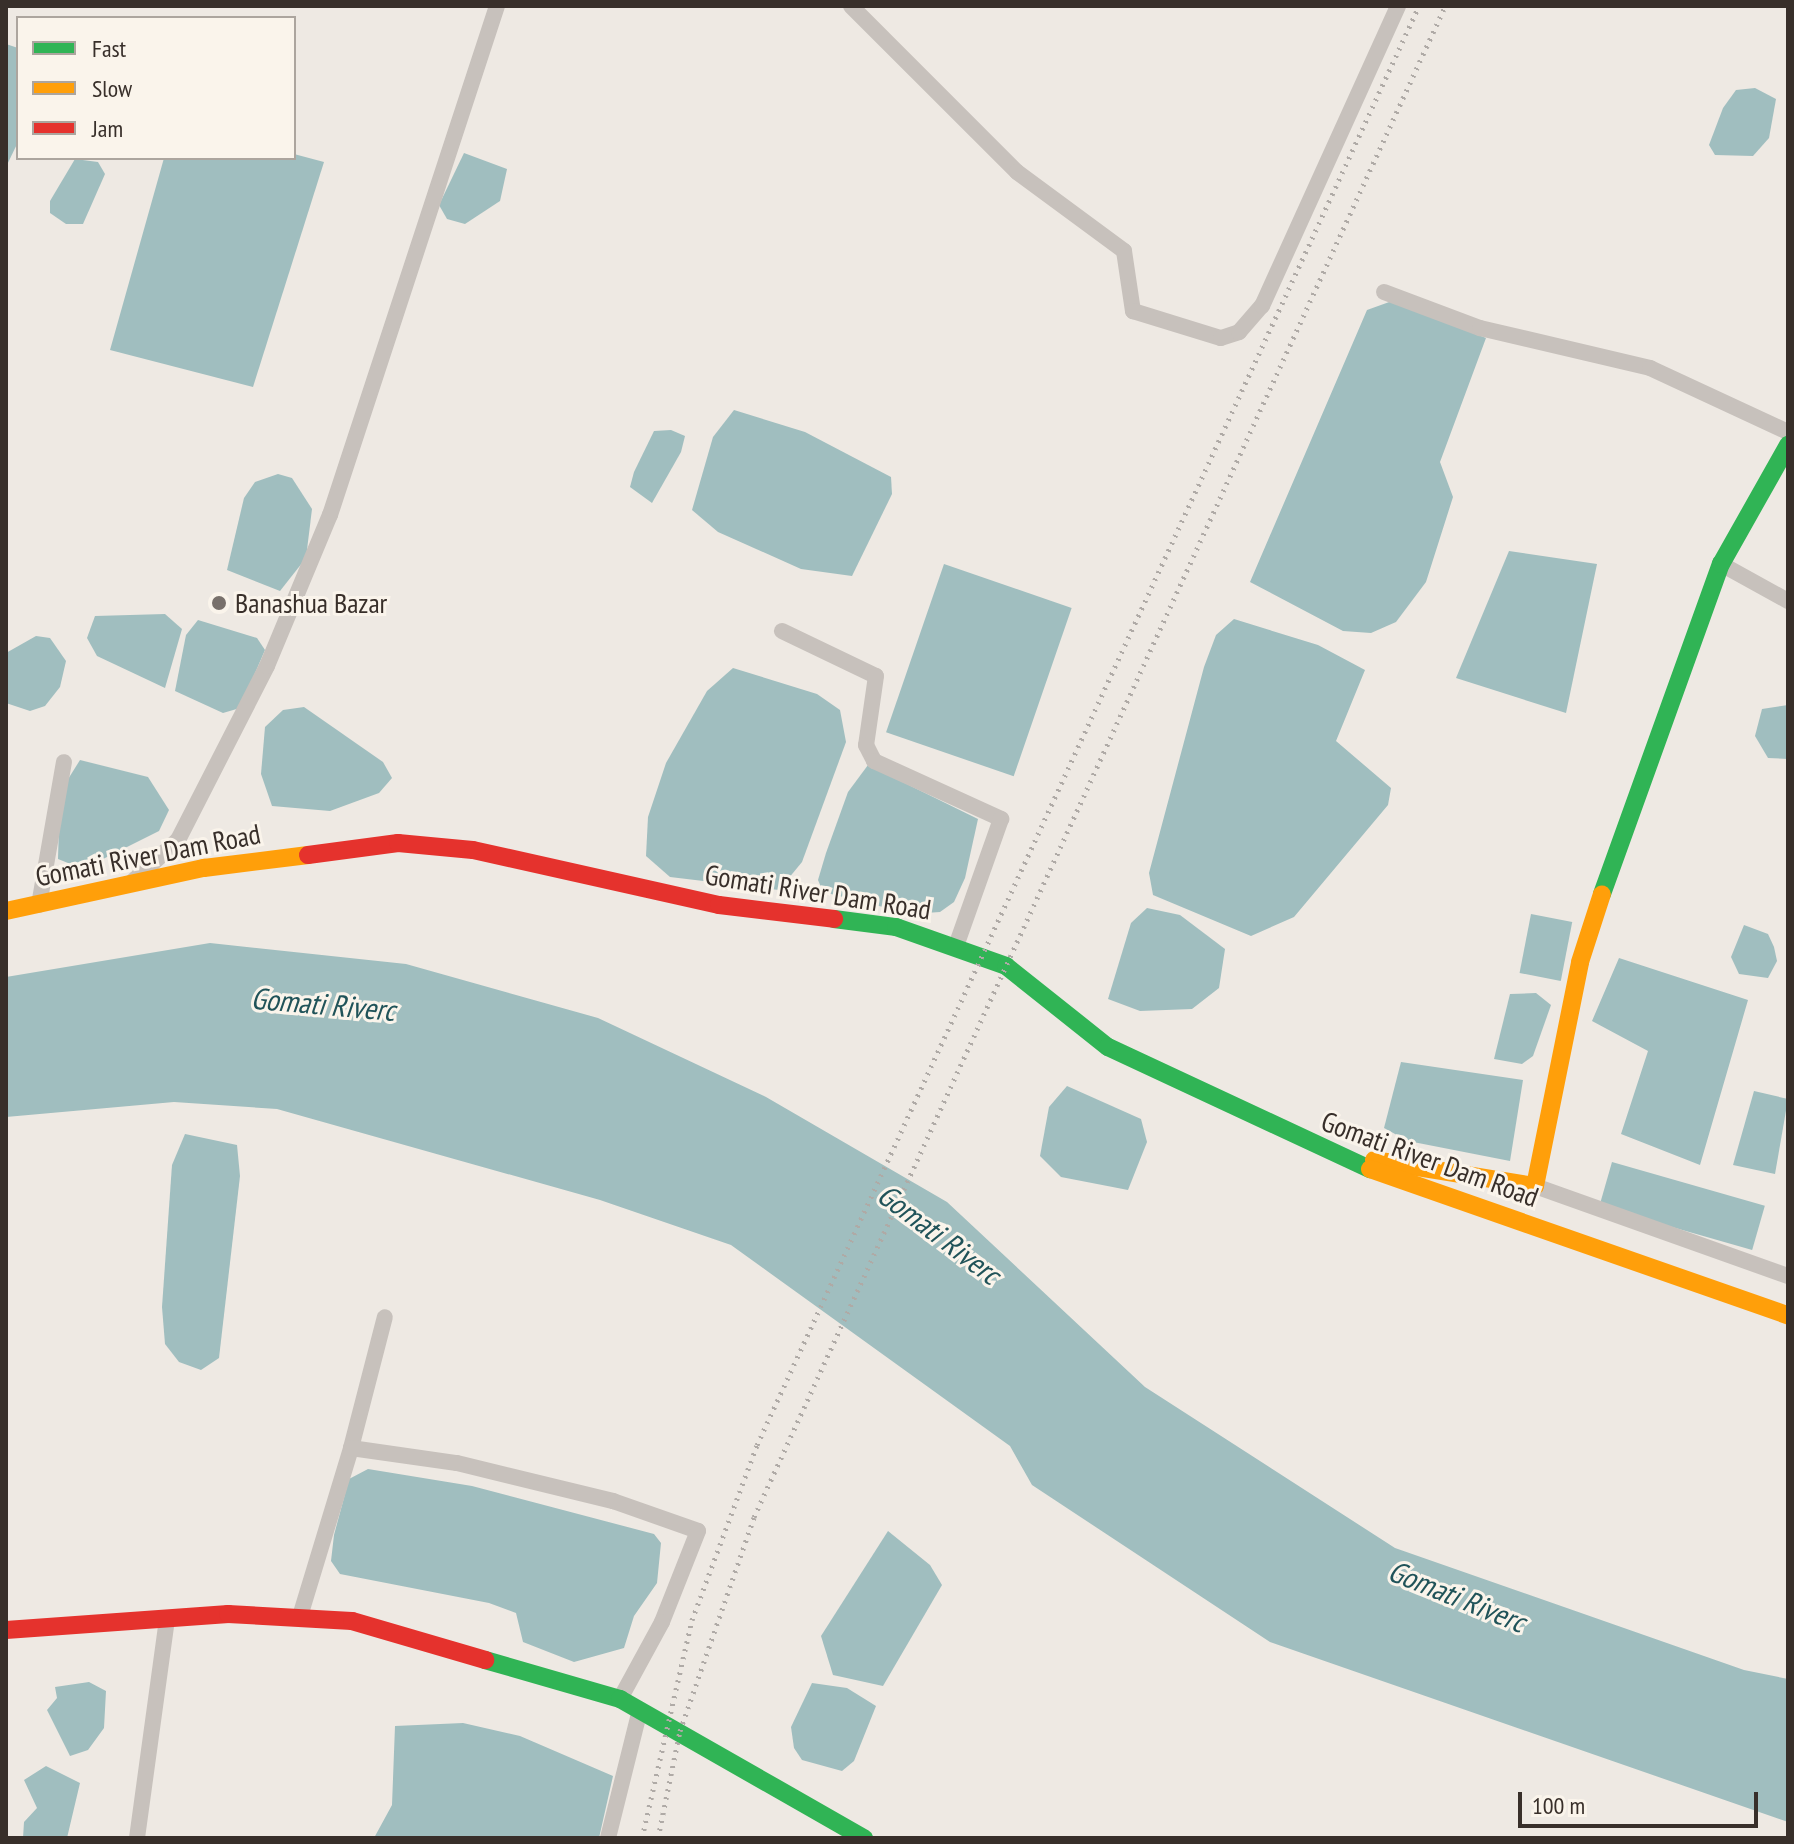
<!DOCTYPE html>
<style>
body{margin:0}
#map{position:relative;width:1794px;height:1844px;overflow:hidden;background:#eee9e3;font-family:"PT Sans Narrow",sans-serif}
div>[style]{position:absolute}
.water>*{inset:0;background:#a0bebf;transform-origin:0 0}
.street>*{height:16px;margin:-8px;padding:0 8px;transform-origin:8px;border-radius:8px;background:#c7c1bc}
.fast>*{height:18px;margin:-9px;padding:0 9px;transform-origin:9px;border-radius:9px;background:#30b455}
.slow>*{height:18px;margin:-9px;padding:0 9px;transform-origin:9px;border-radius:9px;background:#ff9f0a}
.jam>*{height:18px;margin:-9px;padding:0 9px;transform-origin:9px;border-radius:9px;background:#e5322d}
.rail>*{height:5px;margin-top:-2.5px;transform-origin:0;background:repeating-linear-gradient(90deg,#afaaa6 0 2px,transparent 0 8px)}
.dots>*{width:22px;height:22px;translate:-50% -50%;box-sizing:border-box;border:4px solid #faf4eb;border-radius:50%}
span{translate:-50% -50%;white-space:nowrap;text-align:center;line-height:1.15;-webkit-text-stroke:6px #faf4eb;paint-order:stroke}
.poi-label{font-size:28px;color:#382f2a}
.left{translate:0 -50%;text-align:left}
.street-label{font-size:28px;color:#382f2a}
.water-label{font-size:30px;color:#205359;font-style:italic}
.frame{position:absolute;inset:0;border:8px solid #382f2a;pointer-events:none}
.legend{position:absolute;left:16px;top:16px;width:280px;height:144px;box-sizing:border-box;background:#faf4eb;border:2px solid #aca59e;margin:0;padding:10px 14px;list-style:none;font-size:24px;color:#382f2a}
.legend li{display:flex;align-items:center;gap:16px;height:40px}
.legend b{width:40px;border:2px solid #aca59e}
.scale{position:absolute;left:1518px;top:1792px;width:240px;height:36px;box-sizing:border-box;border:4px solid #382f2a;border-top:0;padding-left:10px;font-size:24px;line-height:28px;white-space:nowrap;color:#382f2a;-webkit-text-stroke:6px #faf4eb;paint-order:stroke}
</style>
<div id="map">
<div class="water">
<div style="clip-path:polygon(6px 44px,18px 48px,18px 142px,6px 167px)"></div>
<div style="clip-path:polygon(1755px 88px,1776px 99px,1769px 138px,1753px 156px,1715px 155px,1709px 145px,1723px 108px,1736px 90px)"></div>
<div style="clip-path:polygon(464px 153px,507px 169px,500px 201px,465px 224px,447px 219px,439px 205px)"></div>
<div style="clip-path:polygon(294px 154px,324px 162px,253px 387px,110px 350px,164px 158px)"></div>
<div style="clip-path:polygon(75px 159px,98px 162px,105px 174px,83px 224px,66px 224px,50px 213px,50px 201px)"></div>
<div style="clip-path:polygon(1392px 301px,1486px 338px,1440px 462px,1453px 497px,1426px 582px,1396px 622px,1371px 633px,1343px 631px,1250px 582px,1367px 310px)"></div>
<div style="clip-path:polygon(734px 410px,805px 432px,891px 477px,892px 494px,852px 576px,801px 569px,718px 532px,692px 510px,713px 437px)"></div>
<div style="clip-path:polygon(671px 430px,685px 436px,681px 452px,652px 503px,630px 487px,634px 472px,654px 431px)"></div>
<div style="clip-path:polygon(278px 474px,292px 478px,312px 509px,306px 558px,280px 591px,227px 570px,244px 498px,255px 482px)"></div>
<div style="clip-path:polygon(1509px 551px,1597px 564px,1566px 713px,1456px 678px)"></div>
<div style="left:944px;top:564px;width:135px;height:178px;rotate:19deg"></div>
<div style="clip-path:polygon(165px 614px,182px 629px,165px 688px,97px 656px,87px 638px,95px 616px)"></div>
<div style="clip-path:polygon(1234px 619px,1318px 645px,1365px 670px,1336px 741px,1391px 788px,1388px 805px,1294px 917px,1251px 936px,1153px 895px,1149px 873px,1204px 667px,1216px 635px)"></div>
<div style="clip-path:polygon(198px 620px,257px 638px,265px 650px,240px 708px,223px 713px,175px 691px,186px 635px)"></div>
<div style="clip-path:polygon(36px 636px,50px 638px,66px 661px,60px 687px,45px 706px,30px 711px,6px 703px,6px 653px)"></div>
<div style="clip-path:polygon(733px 668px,817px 694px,840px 710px,846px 742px,802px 862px,779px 890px,670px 877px,646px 856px,648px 817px,666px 763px,707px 691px)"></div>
<div style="clip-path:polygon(1788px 705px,1788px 759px,1768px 758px,1755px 736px,1762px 709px)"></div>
<div style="clip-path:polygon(304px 707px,383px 762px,392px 778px,379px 793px,330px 811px,272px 806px,261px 774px,265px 727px,283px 710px)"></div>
<div style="clip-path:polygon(80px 760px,148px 777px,169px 810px,159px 831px,83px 869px,58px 859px,60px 792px)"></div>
<div style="clip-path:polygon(868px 765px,978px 819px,965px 878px,954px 902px,940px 912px,911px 914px,823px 892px,818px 880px,826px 853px,848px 792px)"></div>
<div style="clip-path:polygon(1147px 908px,1180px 915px,1225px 949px,1219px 988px,1192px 1009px,1140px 1011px,1108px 999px,1131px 923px)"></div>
<div style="left:1531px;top:914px;width:42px;height:60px;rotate:11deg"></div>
<div style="clip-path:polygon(1744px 925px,1768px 934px,1774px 947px,1777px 961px,1768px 978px,1739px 974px,1731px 957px)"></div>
<div style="clip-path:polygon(210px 943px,406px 964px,598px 1018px,766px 1097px,947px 1202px,1145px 1387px,1395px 1548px,1744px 1670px,1788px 1679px,1788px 1822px,1270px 1642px,1032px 1485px,1010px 1446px,731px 1245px,600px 1200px,277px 1109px,174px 1102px,6px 1117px,6px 977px)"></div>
<div style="clip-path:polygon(1619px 958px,1748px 1000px,1700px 1165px,1621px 1134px,1648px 1051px,1592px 1021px)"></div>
<div style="clip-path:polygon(1536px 993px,1551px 1005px,1533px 1056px,1522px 1064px,1494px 1059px,1510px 994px)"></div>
<div style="clip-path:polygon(1401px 1062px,1523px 1080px,1510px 1161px,1408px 1141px,1384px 1128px)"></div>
<div style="clip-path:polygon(1067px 1086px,1141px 1119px,1147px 1142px,1128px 1190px,1061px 1177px,1040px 1156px,1049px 1107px)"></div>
<div style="clip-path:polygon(1754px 1091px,1788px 1099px,1775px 1174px,1733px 1165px)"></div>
<div style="clip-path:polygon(185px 1134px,237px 1145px,240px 1176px,219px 1358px,201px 1370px,179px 1362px,165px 1344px,162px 1307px,172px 1165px)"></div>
<div style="left:1612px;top:1162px;width:159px;height:46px;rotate:16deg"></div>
<div style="clip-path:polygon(368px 1469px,472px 1486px,654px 1534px,661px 1543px,657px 1583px,634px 1616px,624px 1648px,574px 1662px,523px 1642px,516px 1613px,489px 1603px,340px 1574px,331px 1561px,334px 1535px,349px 1479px)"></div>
<div style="clip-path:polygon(888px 1531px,930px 1565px,942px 1585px,883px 1686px,833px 1675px,821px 1636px)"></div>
<div style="clip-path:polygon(89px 1682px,106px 1691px,104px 1728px,88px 1750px,70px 1756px,47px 1710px,57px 1698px,55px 1687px)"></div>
<div style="clip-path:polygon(812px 1683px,847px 1688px,876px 1706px,854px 1761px,842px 1771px,802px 1760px,794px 1748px,791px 1727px)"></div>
<div style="clip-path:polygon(463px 1723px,520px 1736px,613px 1776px,599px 1838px,374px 1838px,392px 1805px,395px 1726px)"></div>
<div style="clip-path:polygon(46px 1766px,80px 1783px,67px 1838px,23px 1838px,24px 1822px,37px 1808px,24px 1780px)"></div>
</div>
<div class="street">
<div style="left:851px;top:6px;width:235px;rotate:45deg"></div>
<div style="left:1017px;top:172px;width:133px;rotate:36.4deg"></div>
<div style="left:1124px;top:251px;width:61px;rotate:81.5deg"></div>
<div style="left:1133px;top:311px;width:92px;rotate:17.1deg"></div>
<div style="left:1221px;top:338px;width:19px;rotate:-18deg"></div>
<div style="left:1239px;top:332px;width:35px;rotate:-49deg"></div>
<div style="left:1262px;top:306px;width:329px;rotate:-65.6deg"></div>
<div style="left:1384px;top:292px;width:103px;rotate:20.6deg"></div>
<div style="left:1480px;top:328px;width:175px;rotate:13.2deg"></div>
<div style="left:1650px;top:368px;width:152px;rotate:24.9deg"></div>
<div style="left:1721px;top:564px;width:77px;rotate:28.9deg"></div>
<div style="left:782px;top:631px;width:104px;rotate:25.6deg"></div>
<div style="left:876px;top:676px;width:70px;rotate:98.2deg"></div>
<div style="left:866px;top:745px;width:18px;rotate:63deg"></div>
<div style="left:874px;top:761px;width:140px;rotate:24.5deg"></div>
<div style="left:1001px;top:819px;width:135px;rotate:109.5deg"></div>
<div style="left:131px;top:883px;width:64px;rotate:-42.5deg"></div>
<div style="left:178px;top:840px;width:195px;rotate:-62.9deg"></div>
<div style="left:267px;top:666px;width:164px;rotate:-67.4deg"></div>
<div style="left:330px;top:515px;width:536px;rotate:-71.84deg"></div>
<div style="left:39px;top:905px;width:145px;rotate:-80.1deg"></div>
<div style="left:1535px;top:1186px;width:269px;rotate:19.6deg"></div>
<div style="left:351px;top:1448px;width:135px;rotate:-75.5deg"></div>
<div style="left:301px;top:1613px;width:172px;rotate:-73.1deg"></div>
<div style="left:351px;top:1448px;width:107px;rotate:8.1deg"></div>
<div style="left:457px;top:1463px;width:161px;rotate:13.7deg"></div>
<div style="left:613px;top:1501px;width:90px;rotate:19.4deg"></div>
<div style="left:698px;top:1531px;width:98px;rotate:111.6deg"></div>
<div style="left:662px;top:1622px;width:88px;rotate:118.6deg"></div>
<div style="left:137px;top:1838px;width:222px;rotate:-82.2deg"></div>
<div style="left:608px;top:1838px;width:132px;rotate:-76deg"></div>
</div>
<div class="fast">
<div style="left:1602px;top:894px;width:351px;rotate:-70.2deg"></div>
<div style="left:1721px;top:564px;width:137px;rotate:-60.6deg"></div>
<div style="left:834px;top:919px;width:63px;rotate:7.4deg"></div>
<div style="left:896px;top:927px;width:117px;rotate:19.5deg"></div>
<div style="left:1006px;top:966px;width:130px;rotate:38.5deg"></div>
<div style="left:1108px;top:1047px;width:289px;rotate:25deg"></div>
<div style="left:485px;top:1660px;width:141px;rotate:16.1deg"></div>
<div style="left:620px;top:1699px;width:281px;rotate:29.7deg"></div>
</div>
<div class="slow">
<div style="left:6px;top:911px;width:203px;rotate:-12.3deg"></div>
<div style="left:204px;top:868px;width:105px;rotate:-7.1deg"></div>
<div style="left:1374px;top:1160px;width:163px;rotate:9.2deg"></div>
<div style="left:1535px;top:1186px;width:228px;rotate:-78.6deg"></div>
<div style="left:1580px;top:962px;width:71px;rotate:-72.1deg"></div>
<div style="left:1370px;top:1169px;width:443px;rotate:19.3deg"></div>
</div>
<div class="jam">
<div style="left:308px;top:855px;width:91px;rotate:-7.6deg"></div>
<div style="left:398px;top:843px;width:75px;rotate:5.3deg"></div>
<div style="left:473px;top:850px;width:252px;rotate:12.6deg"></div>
<div style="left:719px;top:905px;width:116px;rotate:6.9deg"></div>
<div style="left:6px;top:1630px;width:223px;rotate:-4.1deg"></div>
<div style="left:228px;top:1614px;width:124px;rotate:3.2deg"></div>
<div style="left:352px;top:1621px;width:139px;rotate:16.3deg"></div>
</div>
<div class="rail">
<div style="left:642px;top:1838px;width:224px;rotate:-77.1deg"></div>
<div style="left:692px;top:1620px;width:187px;rotate:-69.6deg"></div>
<div style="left:757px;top:1445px;width:1584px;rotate:-65.3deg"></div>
<div style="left:658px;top:1838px;width:109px;rotate:-78.4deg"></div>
<div style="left:680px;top:1731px;width:226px;rotate:-70.9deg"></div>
<div style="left:754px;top:1517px;width:1662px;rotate:-65.42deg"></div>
</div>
<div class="dots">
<div style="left:219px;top:603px;background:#78706b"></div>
</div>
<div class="poi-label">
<span class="left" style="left:235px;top:603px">Banashua Bazar</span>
</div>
<div class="street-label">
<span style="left:148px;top:855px;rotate:-11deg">Gomati River Dam Road</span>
<span style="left:818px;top:892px;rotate:9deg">Gomati River Dam Road</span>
<span style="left:1430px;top:1159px;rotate:20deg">Gomati River Dam Road</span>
</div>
<div class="water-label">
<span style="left:323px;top:1004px;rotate:5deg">Gomati Riverc</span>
<span style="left:939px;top:1234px;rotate:37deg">Gomati Riverc</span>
<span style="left:1457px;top:1596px;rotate:22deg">Gomati Riverc</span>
</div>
<div class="frame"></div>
<ul class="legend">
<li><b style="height:10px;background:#30b455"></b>Fast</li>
<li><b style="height:10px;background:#ff9f0a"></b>Slow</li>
<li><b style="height:10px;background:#e5322d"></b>Jam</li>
</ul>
<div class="scale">100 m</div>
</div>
